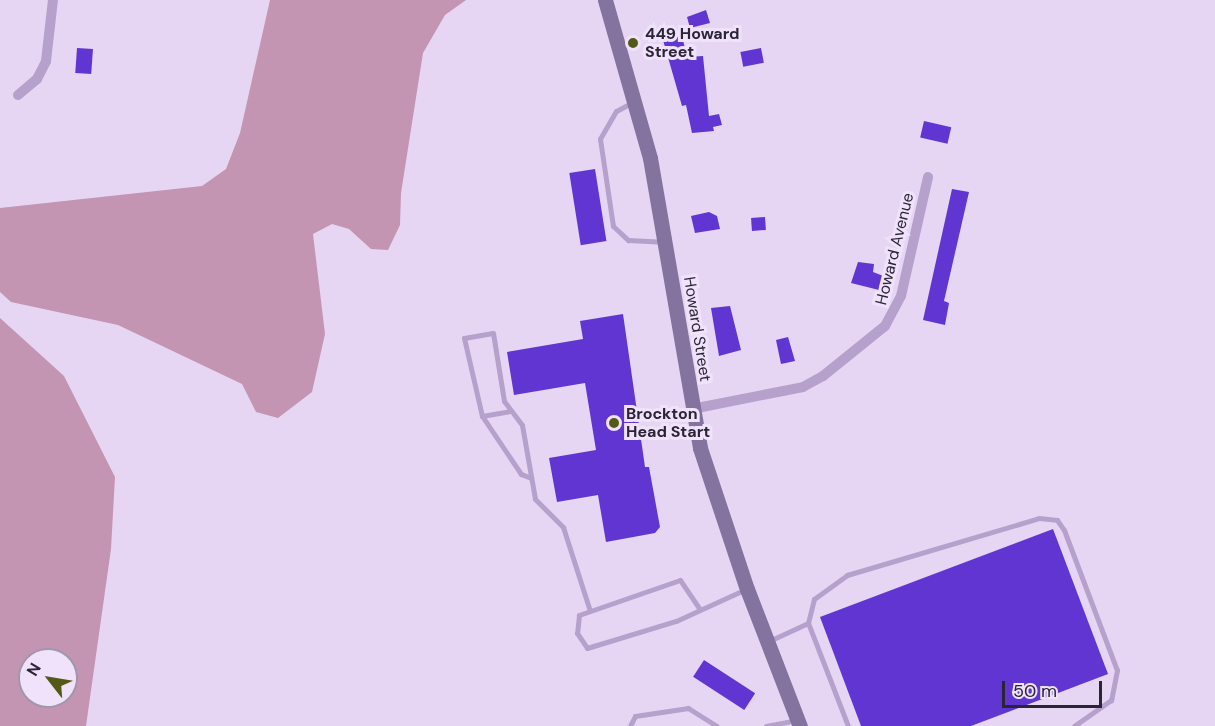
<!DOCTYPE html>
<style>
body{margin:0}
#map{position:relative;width:1215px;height:726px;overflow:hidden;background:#e6d6f3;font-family:"DM Sans",sans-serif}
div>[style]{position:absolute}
.green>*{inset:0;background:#c395b2}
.building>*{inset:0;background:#6035d1;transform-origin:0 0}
.lane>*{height:5px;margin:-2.5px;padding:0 2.5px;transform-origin:2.5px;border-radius:2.5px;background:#b6a1cc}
.street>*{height:10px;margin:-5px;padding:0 5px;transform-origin:5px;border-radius:5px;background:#b6a1cc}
.secondary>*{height:15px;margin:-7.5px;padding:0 7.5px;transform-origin:7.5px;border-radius:7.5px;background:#84729f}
.dots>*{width:16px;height:16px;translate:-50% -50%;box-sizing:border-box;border:3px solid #f0e2fb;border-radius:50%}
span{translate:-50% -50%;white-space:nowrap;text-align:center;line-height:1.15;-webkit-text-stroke:6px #f0e2fb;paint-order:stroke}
.poi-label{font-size:16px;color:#2a2435;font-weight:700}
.left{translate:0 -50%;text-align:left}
.street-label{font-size:16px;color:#2a2435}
.north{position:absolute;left:18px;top:648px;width:60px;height:60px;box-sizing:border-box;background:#f0e2fb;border:2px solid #a196ac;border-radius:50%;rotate:301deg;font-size:16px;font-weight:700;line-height:24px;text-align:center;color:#2a2435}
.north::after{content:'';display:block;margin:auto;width:21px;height:27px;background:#535a17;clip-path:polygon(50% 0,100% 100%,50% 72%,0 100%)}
.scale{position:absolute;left:1002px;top:681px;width:100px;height:27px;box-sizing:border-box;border:3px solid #2a2435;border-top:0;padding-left:8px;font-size:18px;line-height:21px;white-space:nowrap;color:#2a2435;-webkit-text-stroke:4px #f0e2fb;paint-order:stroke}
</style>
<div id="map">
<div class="green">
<div style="clip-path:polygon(270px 0,466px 0,445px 15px,423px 53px,401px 193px,400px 225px,388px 250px,371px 249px,349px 229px,332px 224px,313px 234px,325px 334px,312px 392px,278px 418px,256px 412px,242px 384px,118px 325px,11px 302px,0 292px,0 208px,202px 186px,226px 169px,240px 133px)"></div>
<div style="clip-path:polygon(evenodd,0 318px,64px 376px,115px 477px,111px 549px,86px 726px,0 726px,0 318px,30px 660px,66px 660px,66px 696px,30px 696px,30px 660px)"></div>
</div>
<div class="building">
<div style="clip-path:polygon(706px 10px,710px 23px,690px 28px,687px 17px)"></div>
<div style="clip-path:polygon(682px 36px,687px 57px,703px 56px,709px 116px,719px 114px,722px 125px,713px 127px,714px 131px,692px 133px,686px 105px,682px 106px,663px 40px)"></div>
<div style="left:77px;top:48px;width:16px;height:25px;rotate:4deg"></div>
<div style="left:761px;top:48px;width:15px;height:21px;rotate:79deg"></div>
<div style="left:924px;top:121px;width:28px;height:17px;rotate:13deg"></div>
<div style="left:595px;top:169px;width:73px;height:26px;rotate:81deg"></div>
<div style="clip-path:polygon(952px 189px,969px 192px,944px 301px,949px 303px,945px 325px,923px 320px)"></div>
<div style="clip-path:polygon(709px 212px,717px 216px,720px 229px,695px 233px,691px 216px)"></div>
<div style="left:765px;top:217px;width:13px;height:14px;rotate:86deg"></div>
<div style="clip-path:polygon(858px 262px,874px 264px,873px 272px,886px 277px,883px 291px,851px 283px)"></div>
<div style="clip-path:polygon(730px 306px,741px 350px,719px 356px,711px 308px)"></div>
<div style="clip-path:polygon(623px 314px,645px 467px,649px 467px,660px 527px,655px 533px,606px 542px,598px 495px,557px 502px,549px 458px,596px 450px,585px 383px,514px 395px,507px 352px,583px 339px,580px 321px)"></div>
<div style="clip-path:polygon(788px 337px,795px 361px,781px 364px,776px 340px)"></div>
<div style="clip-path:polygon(1053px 529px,1108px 674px,971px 726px,861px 726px,820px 617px)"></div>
<div style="left:704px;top:660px;width:61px;height:20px;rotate:33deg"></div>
</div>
<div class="lane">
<div style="left:633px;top:102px;width:19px;rotate:152deg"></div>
<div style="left:616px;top:111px;width:32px;rotate:120deg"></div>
<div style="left:600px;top:139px;width:88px;rotate:81.5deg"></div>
<div style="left:613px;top:226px;width:21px;rotate:43deg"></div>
<div style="left:628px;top:240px;width:34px;rotate:3deg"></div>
<div style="left:482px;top:416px;width:28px;rotate:-10deg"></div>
<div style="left:531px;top:478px;width:11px;rotate:-158deg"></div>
<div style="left:521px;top:474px;width:70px;rotate:-123.9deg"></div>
<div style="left:482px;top:416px;width:80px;rotate:-103deg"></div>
<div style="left:464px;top:338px;width:29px;rotate:-10deg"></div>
<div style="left:493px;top:333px;width:69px;rotate:80.8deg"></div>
<div style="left:504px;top:401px;width:30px;rotate:53deg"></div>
<div style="left:522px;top:425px;width:75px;rotate:80deg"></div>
<div style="left:535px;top:499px;width:40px;rotate:45deg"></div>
<div style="left:563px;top:527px;width:88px;rotate:72.2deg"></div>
<div style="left:699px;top:608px;width:34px;rotate:-124deg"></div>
<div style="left:680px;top:580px;width:107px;rotate:160.9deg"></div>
<div style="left:579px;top:615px;width:18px;rotate:96deg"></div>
<div style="left:577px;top:633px;width:18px;rotate:56deg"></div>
<div style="left:587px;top:648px;width:93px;rotate:-16.9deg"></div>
<div style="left:676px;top:621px;width:77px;rotate:-24.6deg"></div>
<div style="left:769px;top:641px;width:43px;rotate:-24.8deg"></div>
<div style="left:630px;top:726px;width:11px;rotate:-63deg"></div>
<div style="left:635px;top:716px;width:54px;rotate:-8.6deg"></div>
<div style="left:688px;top:708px;width:34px;rotate:32deg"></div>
<div style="left:766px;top:726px;width:31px;rotate:-11deg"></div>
<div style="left:848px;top:726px;width:110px;rotate:-111.2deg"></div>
<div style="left:808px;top:623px;width:25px;rotate:-76deg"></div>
<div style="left:814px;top:599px;width:41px;rotate:-36deg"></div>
<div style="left:847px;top:575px;width:200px;rotate:-16.5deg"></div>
<div style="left:1039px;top:518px;width:18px;rotate:6deg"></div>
<div style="left:1057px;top:520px;width:12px;rotate:55deg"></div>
<div style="left:1064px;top:530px;width:150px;rotate:69.3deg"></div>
<div style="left:1117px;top:670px;width:31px;rotate:101deg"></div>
<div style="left:1111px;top:700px;width:45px;rotate:144.9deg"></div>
</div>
<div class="street">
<div style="left:18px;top:95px;width:25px;rotate:-40deg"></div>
<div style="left:37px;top:79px;width:20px;rotate:-63deg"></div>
<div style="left:46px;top:61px;width:61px;rotate:-83.5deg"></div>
<div style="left:692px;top:409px;width:113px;rotate:-11.2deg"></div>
<div style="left:803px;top:387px;width:23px;rotate:-29deg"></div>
<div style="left:823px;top:376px;width:80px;rotate:-38.9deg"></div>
<div style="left:885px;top:326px;width:34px;rotate:-62deg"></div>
<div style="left:901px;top:296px;width:122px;rotate:-77.2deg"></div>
</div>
<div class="secondary">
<div style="left:605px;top:0;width:164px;rotate:74.1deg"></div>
<div style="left:650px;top:158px;width:294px;rotate:80.2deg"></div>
<div style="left:700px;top:448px;width:149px;rotate:71.6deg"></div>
<div style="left:747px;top:589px;width:147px;rotate:68.9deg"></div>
</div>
<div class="dots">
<div style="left:633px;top:43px;background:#535a17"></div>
<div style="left:614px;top:423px;background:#535a17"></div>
</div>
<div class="poi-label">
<span class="left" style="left:645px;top:43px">449 Howard<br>Street</span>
<span class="left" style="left:626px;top:423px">Brockton<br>Head Start</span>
</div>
<div class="street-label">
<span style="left:895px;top:249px;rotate:-76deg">Howard Avenue</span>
<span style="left:697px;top:329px;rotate:81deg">Howard Street</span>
</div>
<div class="north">N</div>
<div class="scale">50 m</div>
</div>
